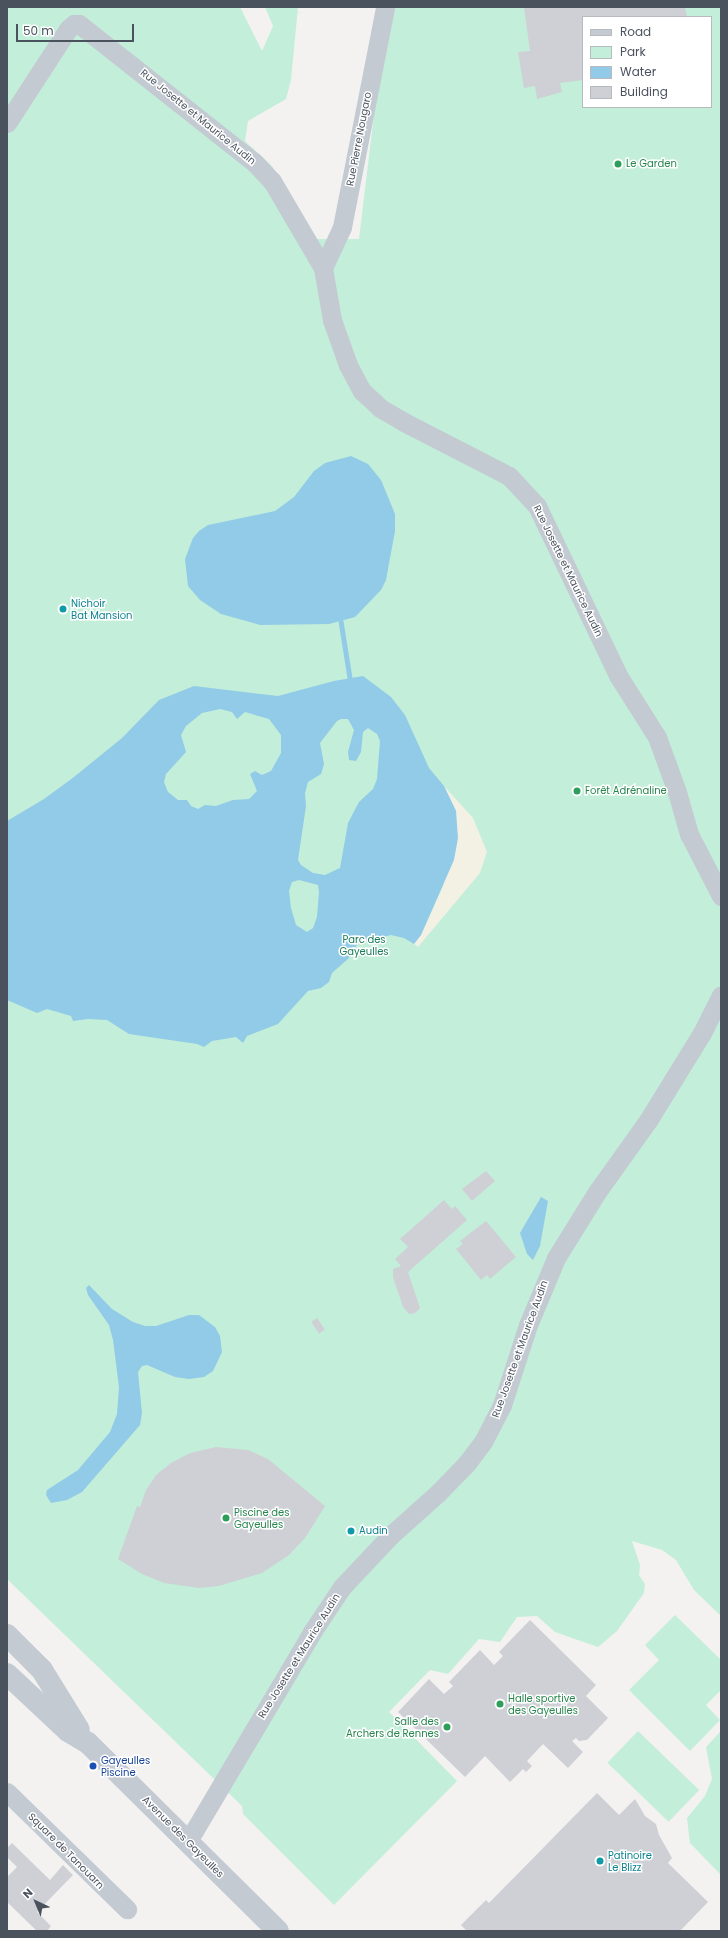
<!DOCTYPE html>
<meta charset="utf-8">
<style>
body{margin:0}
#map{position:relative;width:728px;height:1938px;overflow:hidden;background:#f3f2f1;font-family:Poppins,sans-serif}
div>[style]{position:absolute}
.green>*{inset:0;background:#c3eed9;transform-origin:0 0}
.sand>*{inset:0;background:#f3f0e4}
.water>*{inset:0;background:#92cbe8}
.stream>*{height:4.5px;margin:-2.25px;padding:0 2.25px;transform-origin:2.25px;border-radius:2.25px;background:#92cbe8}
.building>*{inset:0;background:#ced0d5;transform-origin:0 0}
.minor>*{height:19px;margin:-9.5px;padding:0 9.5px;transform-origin:9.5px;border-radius:9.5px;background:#c3cad2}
.tertiary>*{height:22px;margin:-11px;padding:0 11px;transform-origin:11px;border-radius:11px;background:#c3cad2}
.dots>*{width:11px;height:11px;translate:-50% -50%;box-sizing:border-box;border:2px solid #fff;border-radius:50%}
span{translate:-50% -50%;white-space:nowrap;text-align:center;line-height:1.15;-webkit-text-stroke:3px #fff;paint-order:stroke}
.street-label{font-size:10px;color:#4a525e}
.leisure-label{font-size:10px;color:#27864d}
.left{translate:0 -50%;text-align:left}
.right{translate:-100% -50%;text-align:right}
.culture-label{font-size:10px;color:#0d838f}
.park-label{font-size:10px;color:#1c7d5a}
.transit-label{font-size:10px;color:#164399}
.frame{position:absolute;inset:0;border:8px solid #4a525e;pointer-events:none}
.legend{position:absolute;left:582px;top:16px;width:130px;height:92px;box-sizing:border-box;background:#fff;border:1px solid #b7babf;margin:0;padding:5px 7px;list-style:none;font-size:12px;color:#4a525e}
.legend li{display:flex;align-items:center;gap:8px;height:20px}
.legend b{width:20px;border:1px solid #b7babf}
.north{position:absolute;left:16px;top:1882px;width:40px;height:40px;-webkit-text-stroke:3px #fff;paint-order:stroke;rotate:316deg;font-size:11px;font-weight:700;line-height:16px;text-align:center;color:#4a525e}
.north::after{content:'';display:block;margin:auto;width:14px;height:18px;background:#4a525e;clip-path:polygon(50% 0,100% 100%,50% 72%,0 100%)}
.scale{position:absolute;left:16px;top:24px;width:118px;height:18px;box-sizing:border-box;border:2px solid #4a525e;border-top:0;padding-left:5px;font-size:12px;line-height:14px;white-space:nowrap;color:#4a525e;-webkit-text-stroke:3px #fff;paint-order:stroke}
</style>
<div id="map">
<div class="green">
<div style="clip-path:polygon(evenodd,7px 7px,240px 7px,262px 51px,273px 26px,265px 7px,298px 7px,291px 80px,286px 99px,248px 121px,245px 141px,272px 166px,316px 239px,359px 239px,379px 73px,394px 7px,721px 7px,721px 1616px,694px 1590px,676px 1560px,662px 1550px,632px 1541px,640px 1565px,639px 1575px,645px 1584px,644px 1593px,617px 1631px,598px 1647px,555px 1632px,537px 1616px,517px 1617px,500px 1642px,479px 1639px,448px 1674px,430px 1670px,389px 1712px,457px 1781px,334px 1905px,243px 1814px,242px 1806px,7px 1579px,7px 7px,583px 17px,711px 17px,711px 107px,583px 107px,583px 17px)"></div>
<div style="clip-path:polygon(675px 1615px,721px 1660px,721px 1690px,706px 1705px,720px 1720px,690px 1751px,629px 1690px,659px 1660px,645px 1645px)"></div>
<div style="left:638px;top:1731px;width:85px;height:44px;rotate:44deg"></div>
<div style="clip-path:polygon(721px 1731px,721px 1875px,690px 1843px,687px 1818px,705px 1796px,712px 1779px,706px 1747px)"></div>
</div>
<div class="sand">
<div style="clip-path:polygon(444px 786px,473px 818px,487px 852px,480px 873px,418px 947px,414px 944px,421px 935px,443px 886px,456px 811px)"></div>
</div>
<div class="water">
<div style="clip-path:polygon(351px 456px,368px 464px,381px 480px,395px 514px,395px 531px,386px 580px,381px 590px,355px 617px,329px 624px,260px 625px,221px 614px,200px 600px,188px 586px,185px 559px,193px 538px,199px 531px,208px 525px,275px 511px,294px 497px,314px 471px,325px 463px)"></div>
<div style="clip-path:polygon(evenodd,363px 676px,391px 697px,405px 715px,429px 768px,444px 786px,456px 811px,458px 838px,454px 860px,421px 935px,414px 944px,404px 938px,391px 935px,358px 943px,349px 958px,332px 973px,329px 982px,321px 988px,308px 991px,278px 1024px,247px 1036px,243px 1043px,236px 1037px,212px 1041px,204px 1047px,197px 1044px,129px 1034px,107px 1020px,88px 1019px,73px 1021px,71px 1016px,47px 1009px,37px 1013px,7px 1000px,7px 821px,44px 799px,74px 777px,122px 738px,159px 700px,194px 686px,278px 696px,334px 681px,363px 676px,220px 709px,232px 712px,237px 719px,245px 712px,269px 719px,281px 735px,281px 753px,271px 771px,262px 775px,255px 771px,250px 774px,257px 791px,249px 799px,233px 800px,216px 806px,205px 805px,198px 809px,191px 806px,187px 800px,178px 800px,168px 792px,164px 782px,166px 774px,186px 752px,181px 735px,186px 726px,202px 713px,220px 709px,363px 676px,341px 719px,348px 719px,354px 730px,348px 752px,349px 760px,356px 761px,361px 752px,363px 732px,368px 728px,377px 734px,380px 741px,377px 779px,373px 789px,359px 802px,348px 823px,340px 868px,325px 875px,313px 873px,301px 865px,298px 860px,306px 806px,305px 793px,308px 782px,321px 774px,324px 764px,320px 743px,337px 721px,341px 719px,363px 676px,299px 880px,318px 885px,319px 892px,317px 917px,313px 928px,307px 932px,296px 925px,291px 908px,289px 891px,292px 882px,299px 880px)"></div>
<div style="clip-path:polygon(541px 1197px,548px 1201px,540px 1246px,533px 1260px,527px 1254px,520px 1233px)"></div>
<div style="clip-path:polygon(89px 1285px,112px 1309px,133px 1322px,145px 1326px,156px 1326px,189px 1315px,199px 1315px,215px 1327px,220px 1336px,222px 1352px,213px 1371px,204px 1377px,189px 1379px,175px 1377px,147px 1365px,142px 1366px,138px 1372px,142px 1413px,140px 1425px,82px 1492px,67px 1500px,51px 1503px,46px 1495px,47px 1490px,78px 1470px,110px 1432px,117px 1414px,119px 1387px,113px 1340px,109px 1325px,88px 1295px,86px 1288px)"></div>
</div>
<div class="stream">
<div style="left:341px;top:621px;width:58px;rotate:81deg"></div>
</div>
<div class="building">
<div style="clip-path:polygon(524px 7px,685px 7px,687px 17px,583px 17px,583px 80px,560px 83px,562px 92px,537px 99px,535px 86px,524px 88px,518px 52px,530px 51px)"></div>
<div style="clip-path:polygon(486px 1171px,495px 1181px,472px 1201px,462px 1189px)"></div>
<div style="clip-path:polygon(444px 1200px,452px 1209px,455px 1206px,467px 1220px,408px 1272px,420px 1308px,415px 1313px,409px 1314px,403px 1307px,393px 1277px,393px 1269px,401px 1266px,395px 1259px,408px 1247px,400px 1239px)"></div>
<div style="clip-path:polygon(486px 1221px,516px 1257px,490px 1279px,487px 1275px,481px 1280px,456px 1249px,463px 1244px,460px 1241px)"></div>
<div style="left:317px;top:1318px;width:14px;height:7px;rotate:56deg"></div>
<div style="clip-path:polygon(216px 1447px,248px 1450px,268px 1459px,325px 1506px,305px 1538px,289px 1555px,262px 1573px,219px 1586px,199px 1588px,164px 1583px,142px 1574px,118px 1559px,137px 1506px,140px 1507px,146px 1490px,156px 1475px,171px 1463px,190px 1453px)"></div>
<div style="clip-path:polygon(351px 1526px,356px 1530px,350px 1536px,346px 1532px)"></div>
<div style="clip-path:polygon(530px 1620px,596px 1685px,586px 1696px,608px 1718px,587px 1740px,579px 1741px,576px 1738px,572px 1741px,583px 1752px,568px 1768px,543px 1744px,527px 1761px,532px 1766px,526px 1772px,523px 1769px,510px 1782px,485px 1756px,465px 1777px,398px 1712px,429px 1679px,444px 1694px,453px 1686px,449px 1682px,480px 1650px,494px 1665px,503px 1656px,499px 1652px)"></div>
<div style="clip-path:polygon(597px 1793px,619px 1815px,635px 1799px,645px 1816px,656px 1824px,659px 1835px,672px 1858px,668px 1863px,708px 1902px,680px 1931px,467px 1931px,461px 1925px,486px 1900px,489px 1903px)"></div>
<div style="clip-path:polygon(12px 1843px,50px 1880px,63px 1865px,73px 1875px,37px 1912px,51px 1926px,47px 1931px,37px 1931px,7px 1902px,7px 1877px,17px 1867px,7px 1857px,7px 1848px)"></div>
</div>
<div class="minor">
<div style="left:7px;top:123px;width:112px;rotate:-57deg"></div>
<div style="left:68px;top:29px;width:8px;rotate:-40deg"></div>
<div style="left:74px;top:24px;width:5px"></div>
<div style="left:79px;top:24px;width:223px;rotate:38.3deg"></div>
<div style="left:254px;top:162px;width:26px;rotate:47deg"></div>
<div style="left:272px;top:181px;width:101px;rotate:59.6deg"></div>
<div style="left:323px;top:268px;width:53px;rotate:80.2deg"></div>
<div style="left:332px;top:320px;width:48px;rotate:70.4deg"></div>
<div style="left:348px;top:365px;width:30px;rotate:62deg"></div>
<div style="left:362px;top:391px;width:25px;rotate:43deg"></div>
<div style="left:380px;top:408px;width:28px;rotate:30deg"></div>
<div style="left:404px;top:422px;width:118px;rotate:27.2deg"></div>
<div style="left:509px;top:476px;width:41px;rotate:47deg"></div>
<div style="left:537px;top:506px;width:190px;rotate:64.4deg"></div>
<div style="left:619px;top:677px;width:71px;rotate:57.7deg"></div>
<div style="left:657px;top:737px;width:59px;rotate:70deg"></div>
<div style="left:677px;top:792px;width:44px;rotate:74.1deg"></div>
<div style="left:689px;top:834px;width:70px;rotate:62.7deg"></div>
<div style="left:323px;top:268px;width:45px;rotate:-65.1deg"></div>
<div style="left:342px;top:227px;width:224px;rotate:-78.9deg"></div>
<div style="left:7px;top:1792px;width:168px;rotate:44.3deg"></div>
<div style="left:186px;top:1840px;width:12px;rotate:-48deg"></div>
<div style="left:194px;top:1831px;width:231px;rotate:-59.3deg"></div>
<div style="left:312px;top:1632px;width:54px;rotate:-56.3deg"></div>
<div style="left:342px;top:1587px;width:71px;rotate:-46.7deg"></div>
<div style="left:391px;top:1535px;width:63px;rotate:-41.8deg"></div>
<div style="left:438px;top:1493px;width:42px;rotate:-46deg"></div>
<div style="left:467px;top:1463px;width:26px;rotate:-53deg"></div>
<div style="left:483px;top:1442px;width:42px;rotate:-62.8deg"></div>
<div style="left:502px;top:1405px;width:84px;rotate:-72deg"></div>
<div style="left:528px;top:1325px;width:73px;rotate:-67.3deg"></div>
<div style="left:556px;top:1258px;width:78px;rotate:-58.2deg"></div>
<div style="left:597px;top:1192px;width:90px;rotate:-54.5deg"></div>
<div style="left:649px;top:1119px;width:101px;rotate:-58.4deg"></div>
<div style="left:702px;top:1033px;width:42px;rotate:-63.4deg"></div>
</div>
<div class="tertiary">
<div style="left:7px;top:1635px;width:49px;rotate:45deg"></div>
<div style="left:42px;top:1670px;width:70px;rotate:58.3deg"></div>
<div style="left:7px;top:1674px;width:83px;rotate:43.1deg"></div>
<div style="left:68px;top:1731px;width:23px;rotate:31deg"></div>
<div style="left:88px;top:1743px;width:267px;rotate:44.7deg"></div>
</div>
<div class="dots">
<div style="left:618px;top:164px;background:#2e9e5b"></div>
<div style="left:63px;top:609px;background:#0f9aa8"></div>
<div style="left:577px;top:791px;background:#2e9e5b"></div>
<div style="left:226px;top:1518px;background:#2e9e5b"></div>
<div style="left:351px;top:1531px;background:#0f9aa8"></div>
<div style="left:500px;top:1704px;background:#2e9e5b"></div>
<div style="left:447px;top:1727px;background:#2e9e5b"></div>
<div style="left:93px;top:1766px;background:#1a4fb4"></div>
<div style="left:600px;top:1861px;background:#0f9aa8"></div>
</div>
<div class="street-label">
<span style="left:198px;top:117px;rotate:39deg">Rue Josette et Maurice Audin</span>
<span style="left:359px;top:139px;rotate:-79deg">Rue Pierre Nougaro</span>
<span style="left:568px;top:571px;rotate:64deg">Rue Josette et Maurice Audin</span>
<span style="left:520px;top:1349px;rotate:-70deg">Rue Josette et Maurice Audin</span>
<span style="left:299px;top:1656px;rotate:-58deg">Rue Josette et Maurice Audin</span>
<span style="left:183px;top:1837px;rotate:45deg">Avenue des Gayeulles</span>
<span style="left:66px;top:1851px;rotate:45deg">Square de Tanouarn</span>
</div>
<div class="leisure-label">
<span class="left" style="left:626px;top:164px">Le Garden</span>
<span class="left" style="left:585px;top:791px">Forêt Adrénaline</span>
<span class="left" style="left:234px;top:1518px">Piscine des<br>Gayeulles</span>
<span class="left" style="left:508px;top:1704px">Halle sportive<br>des Gayeulles</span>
<span class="right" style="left:439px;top:1727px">Salle des<br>Archers de Rennes</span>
</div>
<div class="culture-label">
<span class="left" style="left:71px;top:609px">Nichoir<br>Bat Mansion</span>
<span class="left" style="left:359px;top:1531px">Audin</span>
<span class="left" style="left:608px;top:1861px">Patinoire<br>Le Blizz</span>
</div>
<div class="park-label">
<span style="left:364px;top:945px">Parc des<br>Gayeulles</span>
</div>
<div class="transit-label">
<span class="left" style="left:101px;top:1766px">Gayeulles<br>Piscine</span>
</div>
<div class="frame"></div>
<ul class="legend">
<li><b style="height:5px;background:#c3cad2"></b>Road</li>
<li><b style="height:11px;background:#c3eed9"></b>Park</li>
<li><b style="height:11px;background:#92cbe8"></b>Water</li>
<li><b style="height:11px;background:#ced0d5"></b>Building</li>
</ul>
<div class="north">N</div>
<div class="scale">50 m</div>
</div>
